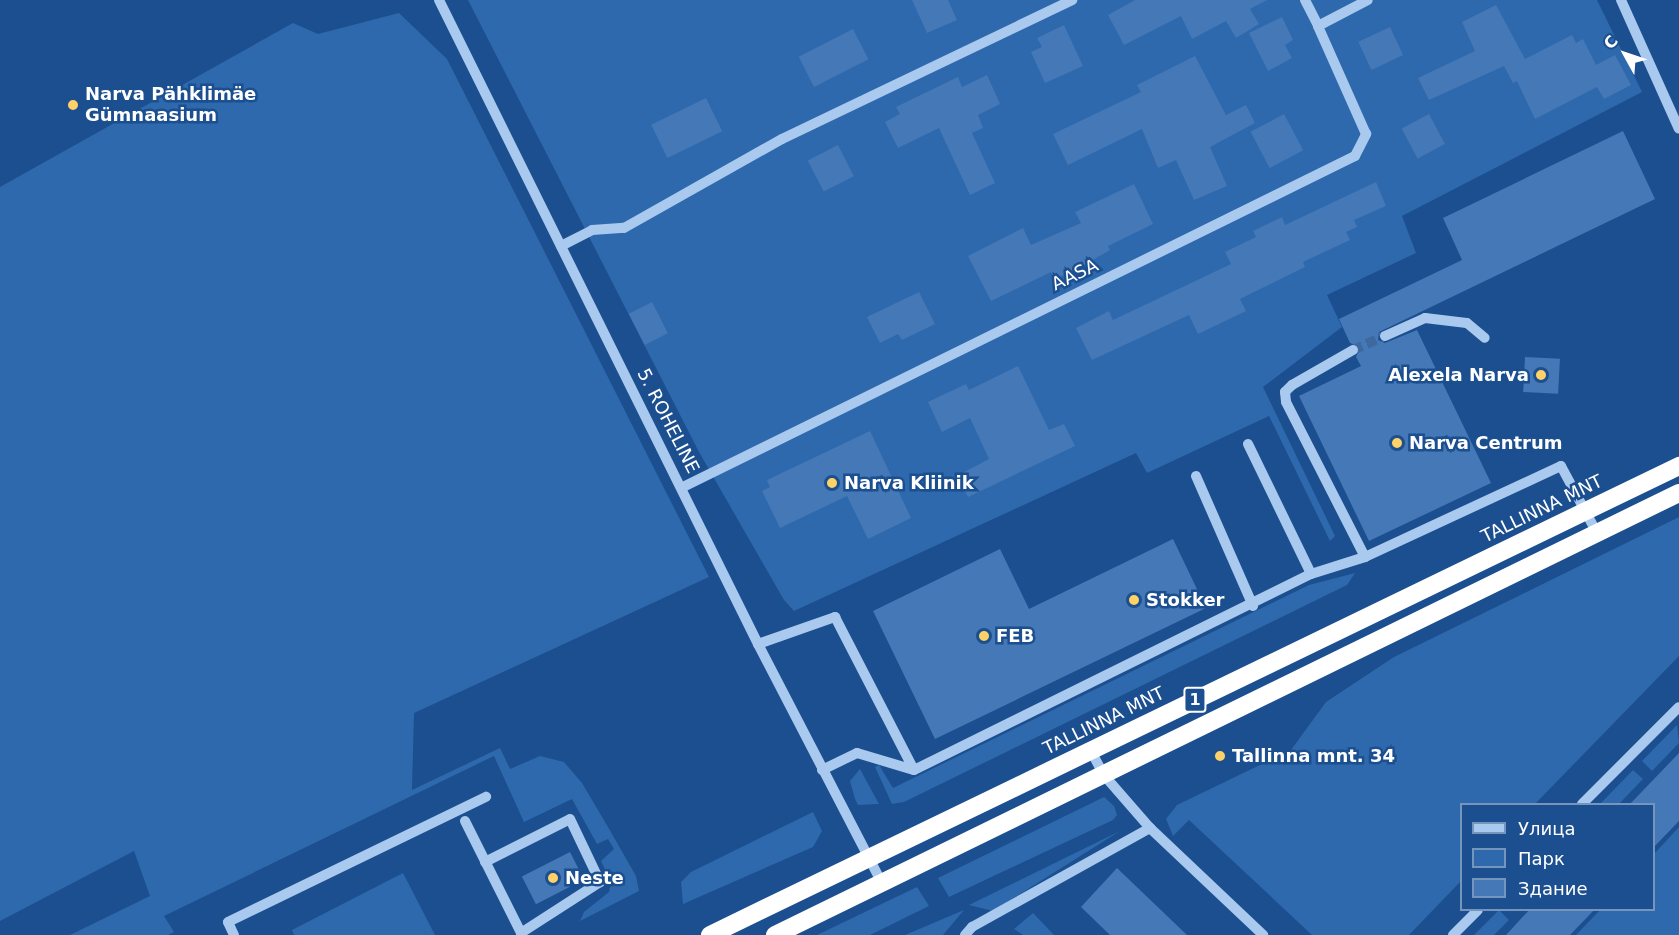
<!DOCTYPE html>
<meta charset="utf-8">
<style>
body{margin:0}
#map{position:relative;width:1679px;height:935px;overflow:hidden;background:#1b4f8f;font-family:"DejaVu Sans",sans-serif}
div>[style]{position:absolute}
.green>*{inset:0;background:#2e69ad}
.building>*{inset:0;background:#4478b7;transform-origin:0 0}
.minor-tunnel>*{height:10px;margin-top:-5px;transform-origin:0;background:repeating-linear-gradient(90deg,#3d69a0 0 10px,transparent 0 15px)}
.minor>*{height:10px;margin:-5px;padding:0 5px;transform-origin:5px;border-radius:5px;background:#a9c9ee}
.highway>*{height:18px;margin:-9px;padding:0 9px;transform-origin:9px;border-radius:9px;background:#fff}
.dots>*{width:16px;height:16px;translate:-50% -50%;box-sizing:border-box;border:3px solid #1b4f8f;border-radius:50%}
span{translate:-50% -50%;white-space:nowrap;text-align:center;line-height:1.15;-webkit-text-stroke:5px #1b4f8f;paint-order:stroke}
.shield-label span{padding:2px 4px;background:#1b4f8f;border:2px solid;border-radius:4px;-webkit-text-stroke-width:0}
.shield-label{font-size:16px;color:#fff;font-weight:700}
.poi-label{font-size:18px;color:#fff;font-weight:700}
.left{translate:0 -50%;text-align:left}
.right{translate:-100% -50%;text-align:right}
.street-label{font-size:18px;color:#fff}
.legend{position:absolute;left:1460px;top:803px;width:195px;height:108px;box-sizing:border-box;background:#1b4f8f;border:2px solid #7695bc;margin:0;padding:8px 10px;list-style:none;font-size:18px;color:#fff}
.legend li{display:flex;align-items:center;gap:12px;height:30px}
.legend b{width:30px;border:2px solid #7695bc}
.north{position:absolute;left:1595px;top:24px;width:60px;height:60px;-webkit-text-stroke:4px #1b4f8f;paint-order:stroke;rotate:310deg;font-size:16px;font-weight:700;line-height:24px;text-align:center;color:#fff}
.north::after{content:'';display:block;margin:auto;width:21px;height:27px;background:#fff;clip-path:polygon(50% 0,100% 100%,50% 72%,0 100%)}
</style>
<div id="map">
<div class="green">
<div style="clip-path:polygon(468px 0,1597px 0,1642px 92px,1402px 216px,1416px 253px,1327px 295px,1342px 327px,1263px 387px,1335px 536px,1330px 541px,1269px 416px,1147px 473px,1136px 453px,794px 611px,784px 600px,699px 452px)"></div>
<div style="clip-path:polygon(399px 13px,447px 59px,709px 577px,414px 713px,412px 790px,500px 748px,510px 769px,540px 756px,564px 762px,582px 783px,608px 827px,636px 876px,639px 891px,580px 921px,584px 912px,609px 892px,611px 882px,601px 861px,614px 849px,608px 839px,597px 844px,572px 799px,524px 822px,494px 756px,164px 916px,174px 932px,168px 935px,70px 935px,150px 896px,134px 851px,0 921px,0 187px,293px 23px,318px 34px)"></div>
<div style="clip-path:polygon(1679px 517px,1679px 656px,1535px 804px,1462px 804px,1461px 881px,1409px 935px,1312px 935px,1189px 820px,1173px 836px,1166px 819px,1177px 805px,1291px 750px,1326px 702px,1394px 657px)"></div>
<div style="clip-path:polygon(1355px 573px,1347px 585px,904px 802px,892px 804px,875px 767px,879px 765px,893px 788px,1309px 585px)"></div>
<div style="clip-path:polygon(1677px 725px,1679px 743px,1652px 771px,1642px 761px)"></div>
<div style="clip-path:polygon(860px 769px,879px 804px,858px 805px,855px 799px,850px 781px)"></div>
<div style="clip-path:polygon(1633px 770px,1643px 779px,1619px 804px,1600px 804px)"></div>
<div style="clip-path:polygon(1104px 797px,1114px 806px,1117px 815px,1113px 820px,949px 897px,938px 878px)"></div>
<div style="clip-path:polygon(813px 812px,822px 831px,813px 847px,683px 904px,681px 882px,691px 872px)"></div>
<div style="clip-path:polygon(1679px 827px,1679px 935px,1576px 935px,1600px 910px,1654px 910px,1654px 854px)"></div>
<div style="clip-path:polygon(1120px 831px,993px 911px,969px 905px)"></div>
<div style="clip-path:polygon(403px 873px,435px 935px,294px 935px,292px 930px)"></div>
<div style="clip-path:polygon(917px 887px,929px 906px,870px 935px,817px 935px)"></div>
<div style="clip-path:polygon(964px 910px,943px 935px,905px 935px)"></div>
<div style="clip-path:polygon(1499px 910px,1509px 920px,1494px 935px,1474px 935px)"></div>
<div style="clip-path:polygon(1033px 913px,1054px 935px,1023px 935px,1014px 929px)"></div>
</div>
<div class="building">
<div style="clip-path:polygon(912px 0,948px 0,957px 20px,927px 33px)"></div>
<div style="clip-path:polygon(1135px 0,1267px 0,1250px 9px,1259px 24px,1236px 38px,1226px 21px,1192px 39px,1181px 16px,1124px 45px,1108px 15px)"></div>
<div style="clip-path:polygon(1496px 5px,1525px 59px,1572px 35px,1576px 43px,1583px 39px,1596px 65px,1615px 55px,1631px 85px,1604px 99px,1597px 87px,1535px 119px,1517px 81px,1513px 83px,1504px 66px,1429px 100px,1418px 78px,1475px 51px,1462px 22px)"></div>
<div style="clip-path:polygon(1282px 17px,1293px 40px,1285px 45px,1292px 58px,1268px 71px,1249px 33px)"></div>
<div style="clip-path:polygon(1064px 25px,1083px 66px,1045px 83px,1031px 52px,1042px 47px,1037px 38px)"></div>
<div style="left:1390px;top:27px;width:31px;height:35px;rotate:65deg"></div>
<div style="left:853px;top:29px;width:34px;height:61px;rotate:63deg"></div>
<div style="clip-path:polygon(1195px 56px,1226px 115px,1246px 105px,1255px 123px,1210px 147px,1227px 186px,1194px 200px,1176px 160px,1158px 168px,1142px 129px,1068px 165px,1053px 134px,1141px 92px,1137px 85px)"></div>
<div style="clip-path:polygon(987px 75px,1000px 104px,978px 115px,983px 128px,972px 133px,995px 183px,970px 195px,939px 128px,898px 148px,885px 122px,900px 114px,896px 107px,958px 77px,962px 87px)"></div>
<div style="left:706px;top:98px;width:37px;height:61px;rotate:64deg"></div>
<div style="left:1284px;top:114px;width:41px;height:38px;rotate:62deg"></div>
<div style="left:1429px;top:114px;width:34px;height:31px;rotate:62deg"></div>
<div style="clip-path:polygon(1623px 131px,1655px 199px,1379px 332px,1378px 340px,1385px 343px,1417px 330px,1491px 483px,1369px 541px,1299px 396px,1361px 366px,1356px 357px,1360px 347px,1350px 343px,1339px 319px,1462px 260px,1443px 218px)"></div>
<div style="left:838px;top:145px;width:35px;height:34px;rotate:63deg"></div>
<div style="clip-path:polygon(1376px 182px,1386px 206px,1354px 220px,1357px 227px,1346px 232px,1350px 240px,1303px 262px,1305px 267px,1240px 299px,1246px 311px,1198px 334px,1189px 315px,1092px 360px,1076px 328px,1109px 311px,1113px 320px,1231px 264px,1225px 252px,1256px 237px,1253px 231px,1282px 217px,1285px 225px)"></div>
<div style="clip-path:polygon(1134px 184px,1153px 224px,1108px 246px,1110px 250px,1077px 269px,1055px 279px,1051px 272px,991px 301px,968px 256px,1023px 228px,1031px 245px,1081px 223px,1075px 212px)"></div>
<div style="clip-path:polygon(919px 292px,935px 324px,902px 340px,898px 334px,880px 343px,867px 317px)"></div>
<div style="left:652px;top:302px;width:35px;height:26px;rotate:63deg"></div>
<div style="left:1525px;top:357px;width:35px;height:35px;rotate:3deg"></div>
<div style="clip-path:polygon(1018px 366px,1049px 430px,1064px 424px,1075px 446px,968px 497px,957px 476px,989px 459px,970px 418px,942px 432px,928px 402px,966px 384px,969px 390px)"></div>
<div style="clip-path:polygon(870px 431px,911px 518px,868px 539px,847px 496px,780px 528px,762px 491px,770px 487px,767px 480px)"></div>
<div style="clip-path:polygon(1173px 539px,1206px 608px,935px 739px,873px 611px,1000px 549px,1029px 609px)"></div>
<div style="clip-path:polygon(1679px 753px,1679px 821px,1653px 848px,1653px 804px,1630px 804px)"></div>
<div style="left:570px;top:852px;width:31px;height:54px;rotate:63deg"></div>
<div style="clip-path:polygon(1117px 868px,1187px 935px,1110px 935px,1081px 907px)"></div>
<div style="clip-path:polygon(1530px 909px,1595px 909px,1570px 935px,1506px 935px)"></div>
</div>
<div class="minor-tunnel">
<div style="left:1353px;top:350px;width:35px;rotate:-24deg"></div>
</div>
<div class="minor">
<div style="left:439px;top:0;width:719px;rotate:63.65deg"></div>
<div style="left:758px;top:644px;width:269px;rotate:62.6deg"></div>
<div style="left:1305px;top:0;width:29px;rotate:63deg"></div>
<div style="left:1318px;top:26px;width:56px;rotate:-27.5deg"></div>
<div style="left:1621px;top:0;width:141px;rotate:65.8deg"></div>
<div style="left:561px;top:246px;width:35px;rotate:-27deg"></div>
<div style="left:592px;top:230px;width:32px;rotate:-4deg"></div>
<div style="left:624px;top:228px;width:181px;rotate:-29.4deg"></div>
<div style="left:782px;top:139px;width:322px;rotate:-25.6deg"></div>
<div style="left:1385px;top:336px;width:44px;rotate:-24.2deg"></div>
<div style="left:1425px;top:318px;width:42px;rotate:6.8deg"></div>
<div style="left:1467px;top:323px;width:23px;rotate:40deg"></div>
<div style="left:1353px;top:350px;width:70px;rotate:150.2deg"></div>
<div style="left:1292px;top:385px;width:10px;rotate:135deg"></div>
<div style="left:1285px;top:392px;width:10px;rotate:84deg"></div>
<div style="left:1286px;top:402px;width:174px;rotate:63deg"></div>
<div style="left:1248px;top:444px;width:144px;rotate:64.1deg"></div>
<div style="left:1196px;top:476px;width:142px;rotate:66.3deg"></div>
<div style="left:683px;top:487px;width:749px;rotate:-26.22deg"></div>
<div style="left:1355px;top:156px;width:25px;rotate:-63deg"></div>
<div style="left:1366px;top:134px;width:118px;rotate:-114deg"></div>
<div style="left:758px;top:644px;width:82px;rotate:-19.3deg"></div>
<div style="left:835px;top:617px;width:172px;rotate:62.7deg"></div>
<div style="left:1091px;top:751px;width:26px;rotate:62deg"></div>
<div style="left:1103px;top:774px;width:72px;rotate:49deg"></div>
<div style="left:1150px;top:828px;width:156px;rotate:43.4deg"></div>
<div style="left:822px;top:770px;width:39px;rotate:-26deg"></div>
<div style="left:857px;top:753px;width:59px;rotate:16.6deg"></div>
<div style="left:914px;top:770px;width:443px;rotate:-26.3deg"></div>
<div style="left:1311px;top:574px;width:57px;rotate:-17.5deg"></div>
<div style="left:1365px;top:557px;width:216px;rotate:-24.9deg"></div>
<div style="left:1561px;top:466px;width:76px;rotate:61.8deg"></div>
<div style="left:1582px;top:804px;width:137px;rotate:-45deg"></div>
<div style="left:465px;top:821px;width:127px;rotate:63.4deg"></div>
<div style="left:485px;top:862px;width:95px;rotate:-26.8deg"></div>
<div style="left:570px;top:819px;width:70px;rotate:64.5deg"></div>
<div style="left:600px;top:882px;width:94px;rotate:147.2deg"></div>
<div style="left:234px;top:935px;width:14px;rotate:-115deg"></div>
<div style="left:228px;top:922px;width:287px;rotate:-25.9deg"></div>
<div style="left:965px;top:935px;width:11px;rotate:-49deg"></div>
<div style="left:972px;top:927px;width:204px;rotate:-29.1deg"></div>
<div style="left:1453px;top:935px;width:35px;rotate:-45deg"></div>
</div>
<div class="highway">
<div style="left:710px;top:935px;width:1077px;rotate:-25.83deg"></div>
<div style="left:775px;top:935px;width:1006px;rotate:-26.06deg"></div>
</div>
<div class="dots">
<div style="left:73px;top:105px;background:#ffd166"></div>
<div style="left:1541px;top:375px;background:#ffd166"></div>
<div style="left:1397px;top:443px;background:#ffd166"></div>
<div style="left:832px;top:483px;background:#ffd166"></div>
<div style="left:1134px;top:600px;background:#ffd166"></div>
<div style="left:984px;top:636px;background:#ffd166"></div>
<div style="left:1220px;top:756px;background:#ffd166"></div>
<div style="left:553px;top:878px;background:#ffd166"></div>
</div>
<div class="shield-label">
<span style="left:1195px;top:700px">1</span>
</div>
<div class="poi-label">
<span class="left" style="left:85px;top:105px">Narva Pähklimäe<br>Gümnaasium</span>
<span class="right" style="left:1529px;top:375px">Alexela Narva</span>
<span class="left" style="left:1409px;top:443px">Narva Centrum</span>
<span class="left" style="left:844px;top:483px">Narva Kliinik</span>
<span class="left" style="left:1146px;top:600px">Stokker</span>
<span class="left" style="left:996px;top:636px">FEB</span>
<span class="left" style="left:1232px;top:756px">Tallinna mnt. 34</span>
<span class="left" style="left:565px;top:878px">Neste</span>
</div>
<div class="street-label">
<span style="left:1075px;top:275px;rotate:-26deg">AASA</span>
<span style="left:668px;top:421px;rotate:63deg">5. ROHELINE</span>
<span style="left:1542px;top:509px;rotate:-26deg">TALLINNA MNT</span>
<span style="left:1104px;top:721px;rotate:-26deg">TALLINNA MNT</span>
</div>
<ul class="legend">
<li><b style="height:8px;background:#a9c9ee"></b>Улица</li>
<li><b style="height:16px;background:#2e69ad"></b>Парк</li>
<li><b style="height:16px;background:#4478b7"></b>Здание</li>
</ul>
<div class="north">С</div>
</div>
